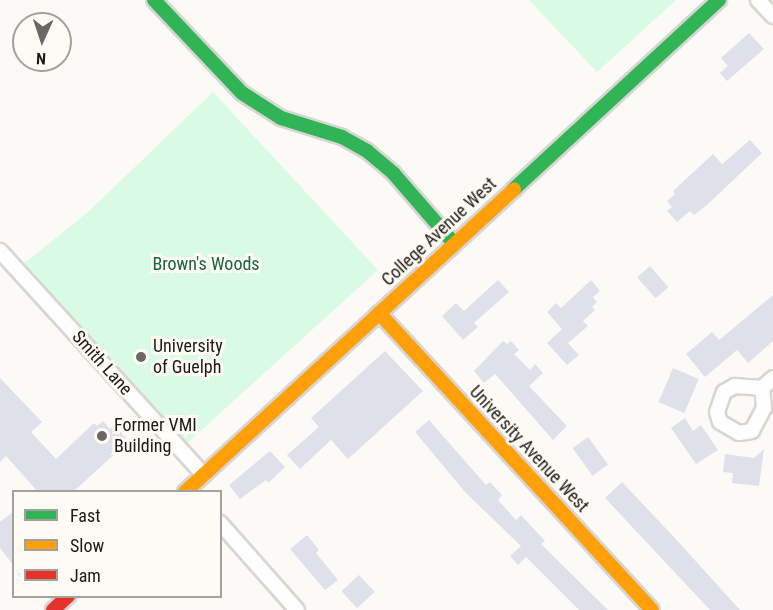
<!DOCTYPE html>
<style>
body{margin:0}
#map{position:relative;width:773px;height:610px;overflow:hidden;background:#fcfaf6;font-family:"Roboto Condensed",sans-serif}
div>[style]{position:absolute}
.green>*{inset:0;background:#d9fae5}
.building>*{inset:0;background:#e0e0eb;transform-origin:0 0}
.roads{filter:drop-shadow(2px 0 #d7d6d3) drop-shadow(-2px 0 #d7d6d3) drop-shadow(0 2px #d7d6d3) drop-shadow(0 -2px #d7d6d3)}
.street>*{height:14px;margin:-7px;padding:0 7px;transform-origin:7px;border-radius:7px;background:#fffefe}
.fast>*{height:14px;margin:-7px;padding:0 7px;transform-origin:7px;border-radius:7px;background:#30b455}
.slow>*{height:14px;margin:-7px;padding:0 7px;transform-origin:7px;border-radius:7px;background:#ff9f0a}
.jam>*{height:14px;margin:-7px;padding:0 7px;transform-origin:7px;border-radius:7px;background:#e5322d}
.dots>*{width:16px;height:16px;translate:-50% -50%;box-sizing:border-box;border:3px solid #fefbf4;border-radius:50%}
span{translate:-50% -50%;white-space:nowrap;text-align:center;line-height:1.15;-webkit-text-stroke:6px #fefbf4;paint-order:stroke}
.street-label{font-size:18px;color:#1b1a18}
.park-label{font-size:18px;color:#196242}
.poi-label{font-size:18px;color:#1b1a18}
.left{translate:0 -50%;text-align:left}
.legend{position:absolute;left:12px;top:490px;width:210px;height:108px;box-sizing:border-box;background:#fefbf4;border:2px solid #a3a19c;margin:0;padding:8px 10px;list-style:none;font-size:18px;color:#1b1a18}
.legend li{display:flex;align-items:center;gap:12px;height:30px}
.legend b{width:30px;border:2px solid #a3a19c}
.north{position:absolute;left:12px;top:12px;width:60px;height:60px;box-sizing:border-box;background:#fefbf4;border:2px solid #a3a19c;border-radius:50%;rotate:183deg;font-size:16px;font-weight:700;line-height:24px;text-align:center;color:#1b1a18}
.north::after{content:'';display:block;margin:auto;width:21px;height:27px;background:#6a6866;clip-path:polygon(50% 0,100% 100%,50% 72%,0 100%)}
</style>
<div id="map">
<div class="green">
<div style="clip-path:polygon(529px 0,676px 0,597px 72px)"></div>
<div style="clip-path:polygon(213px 92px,378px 270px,185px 445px,21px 266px,87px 213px)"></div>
</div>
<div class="building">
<div style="clip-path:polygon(749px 33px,764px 49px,727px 81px,720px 73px,728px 66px,721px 58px)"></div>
<div style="clip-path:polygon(750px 140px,762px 153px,708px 204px,694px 215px,690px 211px,677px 222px,667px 211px,672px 207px,667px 201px,675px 194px,673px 191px,713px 154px,722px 164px)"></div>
<div style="left:650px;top:266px;width:28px;height:17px;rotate:49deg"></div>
<div style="clip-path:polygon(498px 280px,509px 292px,474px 323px,478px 327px,463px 340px,442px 316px,456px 303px,464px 311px)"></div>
<div style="clip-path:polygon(591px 280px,600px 291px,593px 297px,597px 302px,592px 307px,595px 310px,583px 321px,588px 326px,568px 343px,579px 355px,567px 365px,547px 343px,562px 329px,547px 312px,556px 303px,561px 308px)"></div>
<div style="clip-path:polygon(773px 295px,773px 341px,748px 363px,737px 350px,705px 377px,686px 354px,712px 332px,719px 340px)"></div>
<div style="clip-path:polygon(503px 341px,507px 344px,511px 341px,519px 350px,514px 354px,530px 370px,535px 364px,543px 373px,529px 386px,567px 426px,553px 440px,495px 374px,484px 383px,474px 371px)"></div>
<div style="clip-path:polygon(385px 351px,423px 391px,348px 459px,331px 440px,300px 469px,287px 455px,319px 427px,311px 418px)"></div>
<div style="left:673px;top:368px;width:28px;height:37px;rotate:23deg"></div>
<div style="clip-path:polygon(0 378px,42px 422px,31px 432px,56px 459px,94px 423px,97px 426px,103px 421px,110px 429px,114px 425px,129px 441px,73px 492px,38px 492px,6px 456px,0 462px)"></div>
<div style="clip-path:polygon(685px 418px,693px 431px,701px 425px,718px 450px,696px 464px,671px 428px)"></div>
<div style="clip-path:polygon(429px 420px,486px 485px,490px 482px,502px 495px,498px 500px,516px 520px,521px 515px,545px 541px,541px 544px,608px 610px,579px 610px,526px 557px,518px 565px,510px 556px,521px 546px,465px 492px,415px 432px)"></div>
<div style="left:588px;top:437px;width:34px;height:19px;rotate:54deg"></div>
<div style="clip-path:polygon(764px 449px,759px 486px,732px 483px,733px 473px,723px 472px,725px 454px,754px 458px)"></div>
<div style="clip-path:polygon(270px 451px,285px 467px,268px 483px,266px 480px,240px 499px,229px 485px)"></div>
<div style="clip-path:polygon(622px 482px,673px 536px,740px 610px,710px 610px,621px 515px,605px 498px)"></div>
<div style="clip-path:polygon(14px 511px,14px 566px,0 548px,0 522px)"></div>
<div style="clip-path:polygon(307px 535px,319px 550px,316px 553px,338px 580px,325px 590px,290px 549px)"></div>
<div style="left:359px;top:575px;width:23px;height:24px;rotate:47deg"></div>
</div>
<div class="roads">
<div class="street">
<div style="left:758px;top:0;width:22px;rotate:47deg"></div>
<div style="left:0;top:251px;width:303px;rotate:47.7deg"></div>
<div style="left:762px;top:388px;width:20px;rotate:84deg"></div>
<div style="left:764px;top:408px;width:26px;rotate:118deg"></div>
<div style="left:752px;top:431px;width:13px;rotate:171deg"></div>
<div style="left:739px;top:433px;width:22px;rotate:-150deg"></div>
<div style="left:720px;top:422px;width:10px;rotate:-107deg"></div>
<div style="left:717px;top:412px;width:21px;rotate:-71deg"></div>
<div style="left:724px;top:392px;width:13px;rotate:-29deg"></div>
<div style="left:735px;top:386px;width:27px;rotate:4deg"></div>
<div style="left:762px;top:388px;width:15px;rotate:-42deg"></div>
<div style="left:220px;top:523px;width:116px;rotate:48.5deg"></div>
</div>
<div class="fast">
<div style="left:154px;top:0;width:128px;rotate:46.6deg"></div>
<div style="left:242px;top:93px;width:46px;rotate:32.7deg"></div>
<div style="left:281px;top:118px;width:64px;rotate:17.3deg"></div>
<div style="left:342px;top:137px;width:29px;rotate:29deg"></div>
<div style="left:367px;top:151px;width:35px;rotate:40deg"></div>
<div style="left:394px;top:174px;width:90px;rotate:49.1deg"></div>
<div style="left:514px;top:189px;width:279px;rotate:-42.7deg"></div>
</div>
<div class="slow">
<div style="left:379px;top:313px;width:403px;rotate:47.4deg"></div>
<div style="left:185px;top:492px;width:447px;rotate:-42.6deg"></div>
</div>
<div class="jam">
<div style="left:53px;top:610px;width:21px;rotate:-43deg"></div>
</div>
</div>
<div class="dots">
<div style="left:141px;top:357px;background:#6a6866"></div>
<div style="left:102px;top:436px;background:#6a6866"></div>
</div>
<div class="street-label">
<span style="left:439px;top:232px;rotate:-43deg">College Avenue West</span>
<span style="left:102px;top:363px;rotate:48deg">Smith Lane</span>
<span style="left:529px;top:449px;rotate:47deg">University Avenue West</span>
</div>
<div class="park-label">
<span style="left:206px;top:264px">Brown's Woods</span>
</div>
<div class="poi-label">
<span class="left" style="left:153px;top:357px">University<br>of Guelph</span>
<span class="left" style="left:114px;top:436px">Former VMI<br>Building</span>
</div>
<ul class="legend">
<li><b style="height:8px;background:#30b455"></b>Fast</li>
<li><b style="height:8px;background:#ff9f0a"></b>Slow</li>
<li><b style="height:8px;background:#e5322d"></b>Jam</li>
</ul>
<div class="north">N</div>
</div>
